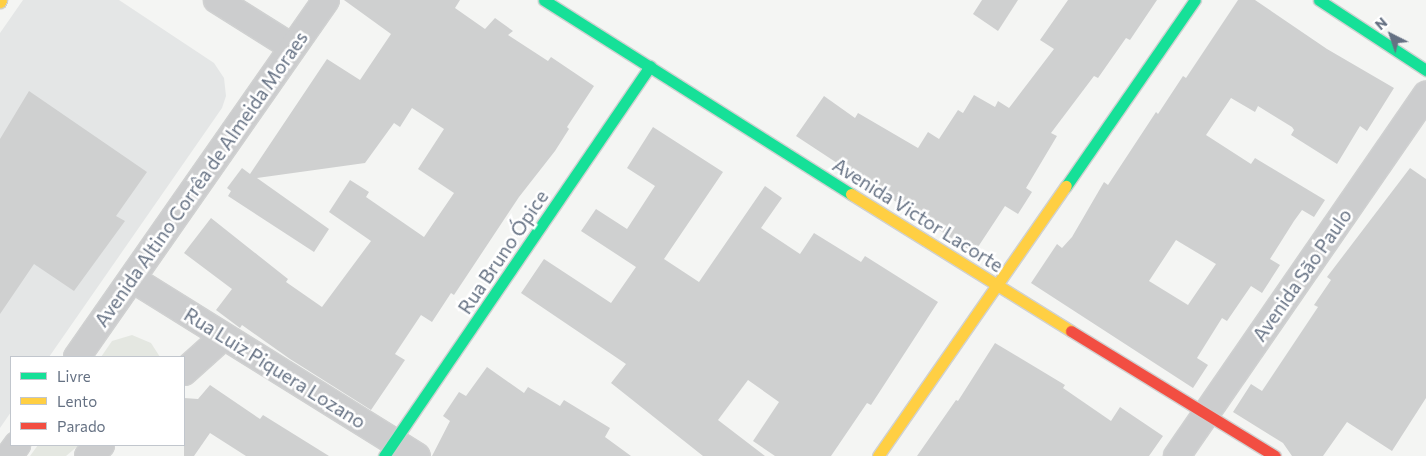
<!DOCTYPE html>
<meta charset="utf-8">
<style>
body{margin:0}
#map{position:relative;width:1426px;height:456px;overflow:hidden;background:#f4f5f3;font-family:Commissioner,sans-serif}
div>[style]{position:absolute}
.built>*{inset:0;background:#e4e6e6}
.green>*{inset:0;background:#e4e7e1}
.building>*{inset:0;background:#cfd0d0}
.roads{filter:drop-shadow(1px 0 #d0d1d1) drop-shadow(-1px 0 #d0d1d1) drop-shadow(0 1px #d0d1d1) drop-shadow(0 -1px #d0d1d1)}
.street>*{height:26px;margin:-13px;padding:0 13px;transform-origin:13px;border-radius:13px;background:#cccdce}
.fast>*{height:11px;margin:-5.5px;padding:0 5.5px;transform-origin:5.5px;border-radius:5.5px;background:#16e098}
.slow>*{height:11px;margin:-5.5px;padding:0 5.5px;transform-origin:5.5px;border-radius:5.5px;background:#ffcf43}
.jam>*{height:11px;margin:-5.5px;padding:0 5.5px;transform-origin:5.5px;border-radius:5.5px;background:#f24e42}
span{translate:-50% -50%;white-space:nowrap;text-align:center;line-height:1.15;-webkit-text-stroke:5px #fff;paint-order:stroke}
.street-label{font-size:19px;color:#657183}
.legend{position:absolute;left:10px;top:356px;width:175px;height:90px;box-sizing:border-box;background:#fff;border:1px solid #c1c6cd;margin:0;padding:6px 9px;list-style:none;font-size:15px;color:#657183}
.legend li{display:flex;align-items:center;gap:10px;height:25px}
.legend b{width:25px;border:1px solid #c1c6cd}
.north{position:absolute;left:1366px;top:10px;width:50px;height:50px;-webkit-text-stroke:4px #fff;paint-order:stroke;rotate:319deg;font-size:14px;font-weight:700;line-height:20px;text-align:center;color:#657183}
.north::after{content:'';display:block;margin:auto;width:18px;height:22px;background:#657183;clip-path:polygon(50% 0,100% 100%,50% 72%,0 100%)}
</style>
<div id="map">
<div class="built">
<div style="clip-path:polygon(23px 0,119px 0,214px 63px,224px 78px,226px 96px,222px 108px,49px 357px,11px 357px,11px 412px,0 428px,0 33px)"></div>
</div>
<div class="green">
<div style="clip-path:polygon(132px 335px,151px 343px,160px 357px,101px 357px,112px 341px)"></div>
<div style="clip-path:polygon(38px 445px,79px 445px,66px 456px,30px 456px)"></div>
</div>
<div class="building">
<div style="clip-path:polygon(344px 0,460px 0,455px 8px,485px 29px,495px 18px,513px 31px,508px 35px,548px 61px,551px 57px,594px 86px,567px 127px,569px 129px,555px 151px,519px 197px,454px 295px,451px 293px,432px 322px,421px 315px,395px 354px,405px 360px,371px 410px,290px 359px,242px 325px,240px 328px,216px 310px,232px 289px,184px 253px,211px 218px,288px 279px,286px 282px,322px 307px,371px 241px,329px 212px,350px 180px,369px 192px,366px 197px,424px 237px,454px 193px,418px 169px,444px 129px,412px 108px,400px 127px,394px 123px,365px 163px,257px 178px,329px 229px,314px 252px,228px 196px,231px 191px,227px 188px,242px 168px,250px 174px,327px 59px,360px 80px,391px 34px)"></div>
<div style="clip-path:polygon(982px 0,1018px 0,998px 31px,973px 14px)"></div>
<div style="clip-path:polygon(1068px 0,1157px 0,1130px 40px,1126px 38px,1098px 78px,1094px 76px,1051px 133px,1057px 136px,1026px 188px,1032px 192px,1018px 214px,1005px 206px,974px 253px,796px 136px,824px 96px,855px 118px,858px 113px,918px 148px,928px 132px,939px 139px,958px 110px,963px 113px,974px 95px,995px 107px,998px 101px,1009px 108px,1054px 49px,1040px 40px)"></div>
<div style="clip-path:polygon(evenodd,1238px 0,1255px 0,1327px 49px,1394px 88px,1367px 131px,1360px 126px,1337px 164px,1291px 135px,1294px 130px,1292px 127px,1258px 106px,1255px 112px,1231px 98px,1206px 135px,1251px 164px,1255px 158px,1325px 200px,1314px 217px,1302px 210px,1294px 221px,1270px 259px,1280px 265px,1262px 293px,1251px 286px,1227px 321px,1222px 318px,1197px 358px,1208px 365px,1193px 388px,1031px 283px,1057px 244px,1062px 248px,1072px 237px,1104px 182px,1108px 185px,1156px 112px,1158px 114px,1183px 76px,1186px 78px,1238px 0,1176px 240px,1216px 264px,1188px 305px,1149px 281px,1176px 240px)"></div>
<div style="clip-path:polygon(29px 91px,147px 172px,116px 216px,125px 221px,74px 291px,34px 264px,0 314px,0 139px)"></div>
<div style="clip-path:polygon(653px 127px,723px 172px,664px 259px,699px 282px,765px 186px,782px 198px,761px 228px,800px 254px,814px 233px,861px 262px,865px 256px,938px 302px,871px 405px,867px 403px,831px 456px,775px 456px,753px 441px,779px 402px,748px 380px,718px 420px,765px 456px,703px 456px,611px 383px,626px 364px,521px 293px,544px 259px,611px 303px,636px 267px,581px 231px,596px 209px,627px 229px,655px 186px,627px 168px)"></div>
<div style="clip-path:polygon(1410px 168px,1426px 179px,1426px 398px,1392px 451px,1347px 422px,1323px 456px,1292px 456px,1283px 443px,1233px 412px,1251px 384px,1262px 391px,1318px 307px,1314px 305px,1331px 280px,1327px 277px)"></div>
<div style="clip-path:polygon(995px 343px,1065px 385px,1063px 388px,1111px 421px,1120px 407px,1163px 436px,1149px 456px,917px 456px,956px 400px,958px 401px)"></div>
<div style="clip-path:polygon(487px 367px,524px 393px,528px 387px,560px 406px,564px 400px,610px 428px,605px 437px,631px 456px,432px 456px,450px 421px,443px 416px,459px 392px,466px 396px)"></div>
<div style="clip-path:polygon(210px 385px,260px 419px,263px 415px,329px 456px,246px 456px,210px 433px,194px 456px,184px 456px,184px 398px,198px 399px)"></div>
</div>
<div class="roads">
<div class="street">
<div style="left:217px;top:0;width:89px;rotate:32.1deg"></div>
<div style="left:134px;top:280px;width:333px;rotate:31.9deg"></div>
<div style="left:77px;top:357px;width:435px;rotate:-55.1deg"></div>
<div style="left:184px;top:372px;width:52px;rotate:-41.9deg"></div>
<div style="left:9px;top:456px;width:14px;rotate:-54deg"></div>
<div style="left:88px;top:456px;width:17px;rotate:-40deg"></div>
<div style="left:1177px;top:456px;width:439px;rotate:-55.4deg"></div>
</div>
<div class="fast">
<div style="left:544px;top:0;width:363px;rotate:32.3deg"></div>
<div style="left:1319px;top:0;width:128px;rotate:33.2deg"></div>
<div style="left:1066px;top:186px;width:226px;rotate:-55.3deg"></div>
<div style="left:384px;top:456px;width:472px;rotate:-55.7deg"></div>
</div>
<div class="slow">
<div style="left:0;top:2px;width:2px;rotate:-63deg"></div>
<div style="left:851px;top:194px;width:259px;rotate:31.9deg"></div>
<div style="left:878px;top:456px;width:329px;rotate:-55.2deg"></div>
</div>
<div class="jam">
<div style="left:1071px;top:331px;width:239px;rotate:31.5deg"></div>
</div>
</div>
<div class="street-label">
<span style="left:201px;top:179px;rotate:-55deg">Avenida Altino Corrêa de Almeida Moraes</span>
<span style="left:918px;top:215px;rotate:32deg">Avenida Victor Lacorte</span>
<span style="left:503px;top:252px;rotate:-56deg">Rua Bruno Ópice</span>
<span style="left:1302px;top:275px;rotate:-55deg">Avenida São Paulo</span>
<span style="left:275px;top:368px;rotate:32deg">Rua Luiz Piquera Lozano</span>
</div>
<ul class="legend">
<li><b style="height:6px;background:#16e098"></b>Livre</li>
<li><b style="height:6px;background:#ffcf43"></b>Lento</li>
<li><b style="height:6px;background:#f24e42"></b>Parado</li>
</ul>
<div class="north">N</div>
</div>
